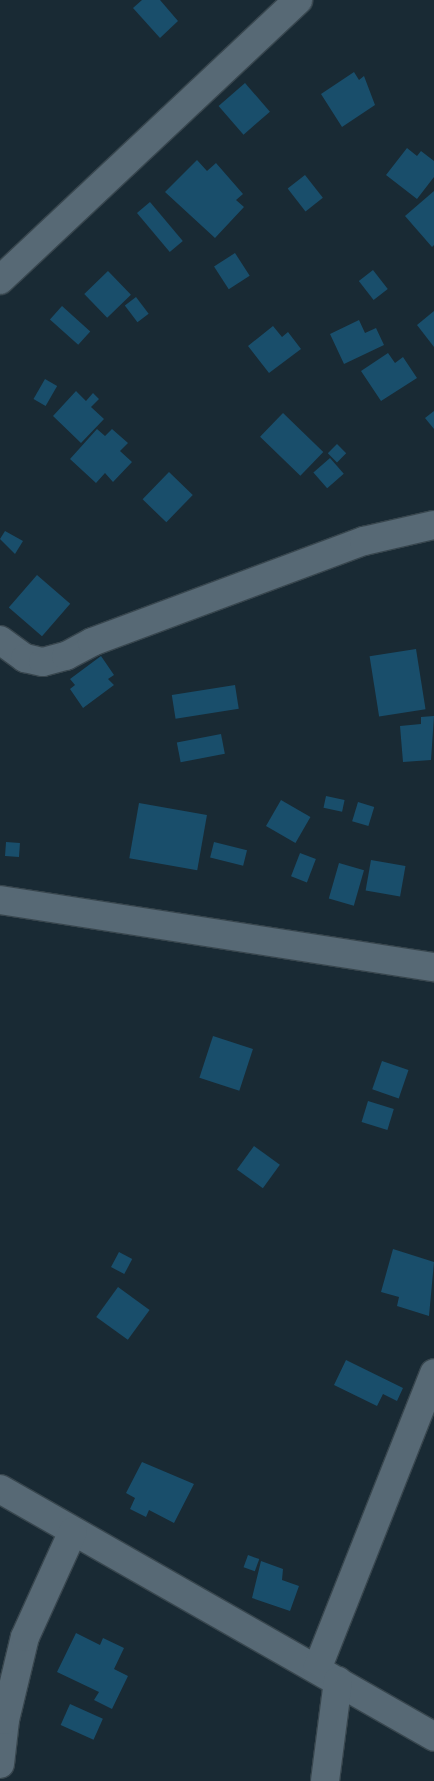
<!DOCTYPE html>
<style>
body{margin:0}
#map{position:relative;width:434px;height:1781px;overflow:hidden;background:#192a34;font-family:Quicksand,sans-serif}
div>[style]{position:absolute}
.building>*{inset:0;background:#194e6b;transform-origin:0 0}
.roads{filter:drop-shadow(1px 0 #38464e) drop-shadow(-1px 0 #38464e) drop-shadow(0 1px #38464e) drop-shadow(0 -1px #38464e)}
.minor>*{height:28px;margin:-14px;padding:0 14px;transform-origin:14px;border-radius:14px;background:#576975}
.tertiary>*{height:28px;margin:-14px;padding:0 14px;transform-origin:14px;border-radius:14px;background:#576975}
span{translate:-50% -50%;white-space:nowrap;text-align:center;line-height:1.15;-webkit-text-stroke:4px #102029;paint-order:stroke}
</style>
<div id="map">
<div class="building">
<div style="clip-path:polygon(142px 0,160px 0,178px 21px,160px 38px,133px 8px)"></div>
<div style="clip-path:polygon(354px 72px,359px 80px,364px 76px,375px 105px,342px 127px,321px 94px)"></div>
<div style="left:245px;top:83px;width:38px;height:35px;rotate:49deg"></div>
<div style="clip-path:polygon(407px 148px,417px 156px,421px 151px,434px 161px,434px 177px,417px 199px,386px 175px)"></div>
<div style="clip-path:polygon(197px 160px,207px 171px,216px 163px,243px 194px,236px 200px,244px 207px,215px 238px,165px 192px)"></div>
<div style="left:305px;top:175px;width:29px;height:22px;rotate:52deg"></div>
<div style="clip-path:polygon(434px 191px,434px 245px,432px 247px,405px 216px)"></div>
<div style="left:150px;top:202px;width:51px;height:17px;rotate:50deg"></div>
<div style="left:235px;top:253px;width:27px;height:25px;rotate:57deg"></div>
<div style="left:373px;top:270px;width:24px;height:18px;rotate:52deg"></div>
<div style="left:108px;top:271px;width:33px;height:33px;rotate:46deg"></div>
<div style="left:136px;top:297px;width:21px;height:14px;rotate:53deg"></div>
<div style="left:62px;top:306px;width:38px;height:18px;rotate:42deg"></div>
<div style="clip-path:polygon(434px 311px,434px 347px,417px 325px)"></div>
<div style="clip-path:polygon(359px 320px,365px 333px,376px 328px,384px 345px,344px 364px,330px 334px)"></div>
<div style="clip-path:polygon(273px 326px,282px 337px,288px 332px,301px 349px,269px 373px,248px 346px)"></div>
<div style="clip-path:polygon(388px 353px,395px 363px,403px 357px,417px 378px,381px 401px,361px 371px)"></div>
<div style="left:45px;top:379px;width:14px;height:23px;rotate:30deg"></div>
<div style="clip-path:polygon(76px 391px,86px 401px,93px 393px,99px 399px,91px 407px,104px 419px,81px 443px,53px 416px)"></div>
<div style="clip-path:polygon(434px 411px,434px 429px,425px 418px)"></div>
<div style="left:283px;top:413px;width:56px;height:33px;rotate:44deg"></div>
<div style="clip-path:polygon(97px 429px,105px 436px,112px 429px,128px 443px,120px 451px,132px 462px,113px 482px,105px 473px,96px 483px,70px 459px)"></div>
<div style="left:337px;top:444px;width:13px;height:13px;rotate:45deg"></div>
<div style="left:330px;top:458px;width:21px;height:22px;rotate:49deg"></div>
<div style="left:169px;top:472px;width:33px;height:38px;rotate:44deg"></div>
<div style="clip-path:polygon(5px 531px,23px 541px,15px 554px,0 539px)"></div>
<div style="left:37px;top:575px;width:44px;height:43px;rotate:41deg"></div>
<div style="left:416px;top:649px;width:61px;height:47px;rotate:81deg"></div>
<div style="clip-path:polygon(101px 656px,114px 675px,108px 679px,114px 685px,83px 708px,70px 689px,75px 685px,70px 679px)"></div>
<div style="left:235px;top:685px;width:24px;height:64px;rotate:81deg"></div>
<div style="clip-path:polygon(434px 716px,431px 760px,403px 762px,400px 726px,421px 724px,421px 717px)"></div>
<div style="left:221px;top:734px;width:20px;height:45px;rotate:79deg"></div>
<div style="left:326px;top:796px;width:19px;height:12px;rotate:12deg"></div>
<div style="left:281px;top:800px;width:34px;height:30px;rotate:30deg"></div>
<div style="left:358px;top:802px;width:17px;height:20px;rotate:17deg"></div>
<div style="left:139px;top:803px;width:69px;height:56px;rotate:10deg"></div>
<div style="left:6px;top:842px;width:14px;height:14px;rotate:4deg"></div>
<div style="left:214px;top:842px;width:34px;height:16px;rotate:14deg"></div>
<div style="left:300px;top:853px;width:17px;height:25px;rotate:21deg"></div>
<div style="left:371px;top:860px;width:35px;height:31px;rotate:10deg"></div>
<div style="left:339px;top:863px;width:26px;height:37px;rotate:16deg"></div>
<div style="left:213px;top:1036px;width:42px;height:44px;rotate:18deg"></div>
<div style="left:382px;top:1061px;width:28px;height:30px;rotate:19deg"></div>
<div style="left:368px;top:1101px;width:27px;height:22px;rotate:17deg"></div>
<div style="left:254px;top:1146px;width:32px;height:29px;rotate:36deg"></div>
<div style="clip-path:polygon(393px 1249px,434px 1262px,429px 1316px,397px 1306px,399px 1297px,381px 1292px)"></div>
<div style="left:119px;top:1252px;width:15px;height:17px;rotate:28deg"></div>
<div style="left:118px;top:1287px;width:39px;height:37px;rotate:36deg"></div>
<div style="clip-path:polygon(346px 1360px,403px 1388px,397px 1401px,383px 1394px,377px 1406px,334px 1385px)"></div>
<div style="clip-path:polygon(142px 1462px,194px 1484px,174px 1523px,149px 1510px,146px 1517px,130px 1509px,135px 1498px,126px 1493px)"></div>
<div style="left:248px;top:1555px;width:12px;height:13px;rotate:20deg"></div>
<div style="clip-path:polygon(261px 1561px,283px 1569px,282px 1580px,299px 1586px,290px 1611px,252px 1598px)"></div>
<div style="clip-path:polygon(76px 1633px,100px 1645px,103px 1638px,124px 1648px,114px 1669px,128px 1676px,112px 1709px,94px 1700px,99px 1692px,57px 1672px)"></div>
<div style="left:70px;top:1704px;width:36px;height:23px;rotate:24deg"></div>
</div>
<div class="roads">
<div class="minor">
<div style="left:0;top:280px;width:409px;rotate:-43.2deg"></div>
<div style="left:0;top:640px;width:31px;rotate:36deg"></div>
<div style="left:25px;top:658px;width:18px;rotate:13deg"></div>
<div style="left:43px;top:662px;width:24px;rotate:-15deg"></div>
<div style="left:66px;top:656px;width:30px;rotate:-28deg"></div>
<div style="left:92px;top:642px;width:290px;rotate:-20.4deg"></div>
<div style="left:364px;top:541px;width:72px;rotate:-12.9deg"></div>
<div style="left:0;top:1489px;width:500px;rotate:29.7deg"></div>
<div style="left:317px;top:1669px;width:318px;rotate:-68.4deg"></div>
<div style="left:0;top:1764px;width:44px;rotate:-83.5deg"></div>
<div style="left:5px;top:1720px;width:85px;rotate:-76.5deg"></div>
<div style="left:25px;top:1637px;width:116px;rotate:-65.6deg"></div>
<div style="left:325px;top:1781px;width:101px;rotate:-82.6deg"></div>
</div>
<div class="tertiary">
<div style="left:0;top:900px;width:439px;rotate:8.8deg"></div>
</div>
</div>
</div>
